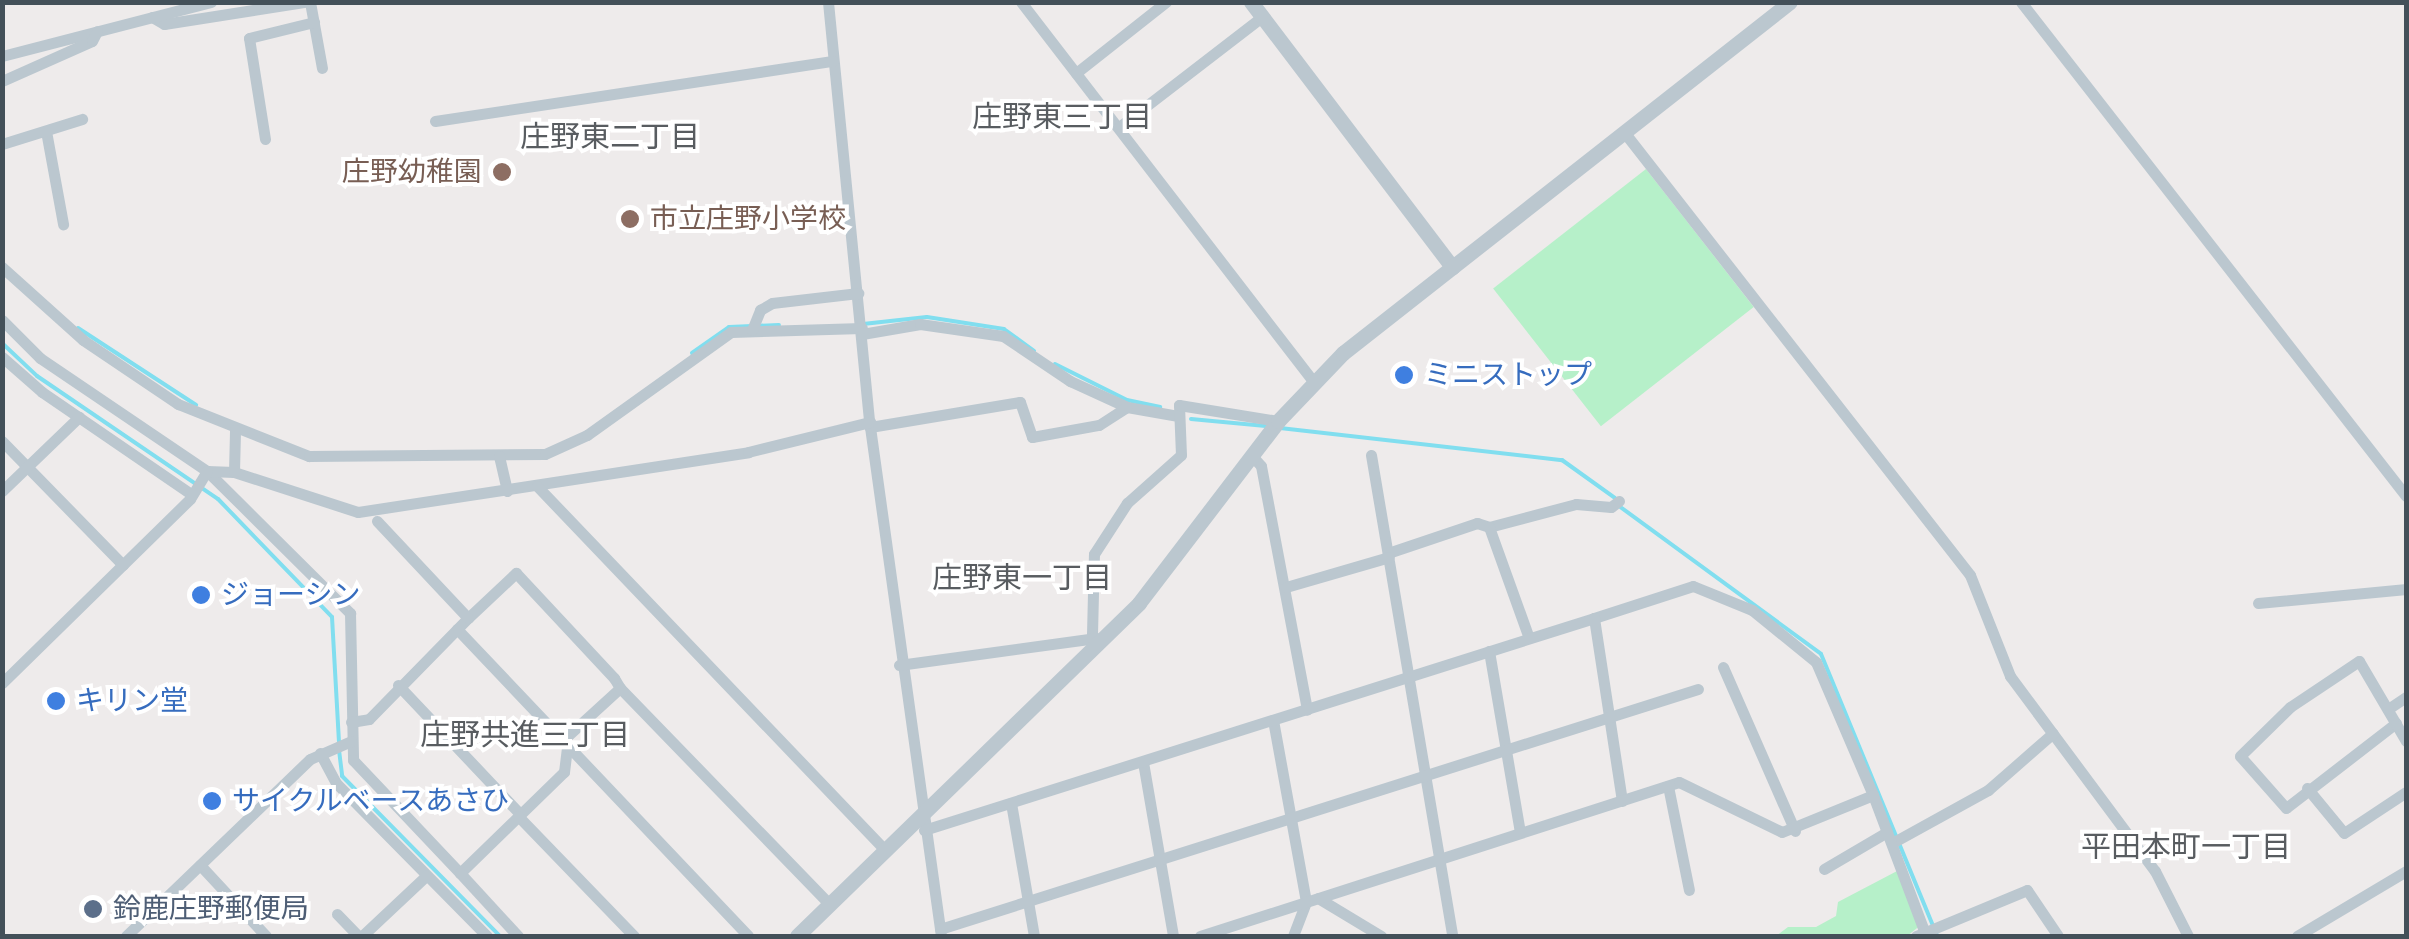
<!DOCTYPE html>
<meta charset="utf-8">
<style>
body{margin:0}
#map{position:relative;width:2409px;height:939px;overflow:hidden;background:#eeebeb;font-family:Signika,"Noto Sans JP",sans-serif}
div>[style]{position:absolute}
.green>*{inset:0;background:#b6f0c9;transform-origin:0 0}
.stream>*{height:4px;margin:-2px;padding:0 2px;transform-origin:2px;border-radius:2px;background:#81deef}
.minor>*{height:11px;margin:-5.5px;padding:0 5.5px;transform-origin:5.5px;border-radius:5.5px;background:#bbc7cf}
.tertiary>*{height:15px;margin:-7.5px;padding:0 7.5px;transform-origin:7.5px;border-radius:7.5px;background:#bbc7cf}
.dots>*{width:28px;height:28px;translate:-50% -50%;box-sizing:border-box;border:5px solid #fff;border-radius:50%}
span{translate:-50% -50%;white-space:nowrap;text-align:center;line-height:1.15;-webkit-text-stroke:8px #fff;paint-order:stroke}
.education-label{font-size:28px;color:#785e54}
.right{translate:-100% -50%;text-align:right}
.left{translate:0 -50%;text-align:left}
.shop-label{font-size:28px;color:#366cbe}
.service-label{font-size:28px;color:#4e5e75}
.neighbourhood-label{font-size:30px;color:#585c60}
.frame{position:absolute;inset:0;border:5px solid #435059;pointer-events:none}
</style>
<div id="map">
<div class="green">
<div style="left:1646px;top:169px;width:175px;height:194px;rotate:52deg"></div>
<div style="clip-path:polygon(1899px 870px,1921px 925px,1907px 936px,1776px 936px,1788px 927px,1816px 927px,1836px 916px,1838px 902px)"></div>
</div>
<div class="stream">
<div style="left:863px;top:324px;width:64px;rotate:-6.2deg"></div>
<div style="left:927px;top:317px;width:78px;rotate:8.9deg"></div>
<div style="left:1004px;top:329px;width:37px;rotate:36deg"></div>
<div style="left:78px;top:328px;width:141px;rotate:33.1deg"></div>
<div style="left:2px;top:343px;width:48px;rotate:43.3deg"></div>
<div style="left:37px;top:376px;width:219px;rotate:34.2deg"></div>
<div style="left:218px;top:499px;width:164px;rotate:46deg"></div>
<div style="left:332px;top:617px;width:124px;rotate:86.8deg"></div>
<div style="left:692px;top:353px;width:45px;rotate:-35.1deg"></div>
<div style="left:729px;top:327px;width:50px;rotate:-2.3deg"></div>
<div style="left:1055px;top:364px;width:80px;rotate:26.6deg"></div>
<div style="left:1127px;top:400px;width:34px;rotate:12deg"></div>
<div style="left:1191px;top:419px;width:75px;rotate:5.3deg"></div>
<div style="left:1280px;top:428px;width:284px;rotate:6.5deg"></div>
<div style="left:1562px;top:460px;width:65px;rotate:35.6deg"></div>
<div style="left:1619px;top:506px;width:250px;rotate:36.2deg"></div>
<div style="left:1821px;top:654px;width:305px;rotate:67.6deg"></div>
<div style="left:339px;top:750px;width:26px;rotate:83deg"></div>
<div style="left:342px;top:776px;width:225px;rotate:45.4deg"></div>
<div style="left:1937px;top:936px;width:24px"></div>
</div>
<div class="minor">
<div style="left:310px;top:2px;width:67px;rotate:79.7deg"></div>
<div style="left:828px;top:2px;width:427px;rotate:84.4deg"></div>
<div style="left:870px;top:427px;width:514px;rotate:82.06deg"></div>
<div style="left:1021px;top:2px;width:478px;rotate:52.4deg"></div>
<div style="left:2021px;top:2px;width:626px;rotate:52.07deg"></div>
<div style="left:152px;top:17px;width:14px;rotate:30deg"></div>
<div style="left:164px;top:24px;width:143px;rotate:-8.9deg"></div>
<div style="left:2px;top:56px;width:216px;rotate:-14.5deg"></div>
<div style="left:1076px;top:73px;width:115px;rotate:-38.3deg"></div>
<div style="left:2px;top:81px;width:98px;rotate:-24deg"></div>
<div style="left:92px;top:41px;width:11px;rotate:-63deg"></div>
<div style="left:435px;top:121px;width:402px;rotate:-8.6deg"></div>
<div style="left:1119px;top:127px;width:180px;rotate:-37.6deg"></div>
<div style="left:46px;top:131px;width:95px;rotate:79.6deg"></div>
<div style="left:1624px;top:132px;width:562px;rotate:52.01deg"></div>
<div style="left:1970px;top:575px;width:109px;rotate:68.4deg"></div>
<div style="left:2010px;top:676px;width:243px;rotate:53.4deg"></div>
<div style="left:2155px;top:871px;width:73px;rotate:63.1deg"></div>
<div style="left:265px;top:139px;width:102px;rotate:-99deg"></div>
<div style="left:249px;top:38px;width:67px;rotate:-13.8deg"></div>
<div style="left:2px;top:144px;width:84px;rotate:-17.4deg"></div>
<div style="left:2px;top:267px;width:109px;rotate:42deg"></div>
<div style="left:83px;top:340px;width:115px;rotate:34deg"></div>
<div style="left:178px;top:404px;width:141px;rotate:21.7deg"></div>
<div style="left:309px;top:456px;width:236px;rotate:-0.5deg"></div>
<div style="left:545px;top:454px;width:46px;rotate:-24.3deg"></div>
<div style="left:587px;top:435px;width:177px;rotate:-35.6deg"></div>
<div style="left:731px;top:332px;width:131px;rotate:-1.7deg"></div>
<div style="left:2px;top:320px;width:54px;rotate:45deg"></div>
<div style="left:40px;top:358px;width:202px;rotate:34.1deg"></div>
<div style="left:207px;top:471px;width:202px;rotate:44.8deg"></div>
<div style="left:350px;top:613px;width:147px;rotate:88.8deg"></div>
<div style="left:353px;top:760px;width:156px;rotate:46.6deg"></div>
<div style="left:460px;top:873px;width:145px;rotate:-44.2deg"></div>
<div style="left:564px;top:772px;width:26px;rotate:-83deg"></div>
<div style="left:752px;top:330px;width:22px;rotate:-68deg"></div>
<div style="left:760px;top:310px;width:14px;rotate:-30deg"></div>
<div style="left:772px;top:303px;width:87px;rotate:-6.6deg"></div>
<div style="left:862px;top:334px;width:59px;rotate:-9.8deg"></div>
<div style="left:920px;top:324px;width:84px;rotate:8.2deg"></div>
<div style="left:1003px;top:336px;width:81px;rotate:33.9deg"></div>
<div style="left:1070px;top:381px;width:63px;rotate:24.5deg"></div>
<div style="left:1127px;top:407px;width:52px;rotate:10deg"></div>
<div style="left:2px;top:357px;width:53px;rotate:41.2deg"></div>
<div style="left:42px;top:392px;width:181px;rotate:34.4deg"></div>
<div style="left:870px;top:427px;width:152px;rotate:-9.5deg"></div>
<div style="left:1020px;top:402px;width:37px;rotate:71deg"></div>
<div style="left:1032px;top:437px;width:68px;rotate:-10.2deg"></div>
<div style="left:1099px;top:425px;width:33px;rotate:-33deg"></div>
<div style="left:2px;top:441px;width:173px;rotate:45.7deg"></div>
<div style="left:1371px;top:455px;width:488px;rotate:80.4deg"></div>
<div style="left:499px;top:456px;width:36px;rotate:77deg"></div>
<div style="left:1253px;top:457px;width:12px;rotate:48deg"></div>
<div style="left:1261px;top:466px;width:248px;rotate:79.3deg"></div>
<div style="left:207px;top:471px;width:27px;rotate:2deg"></div>
<div style="left:234px;top:472px;width:130px;rotate:17.9deg"></div>
<div style="left:358px;top:512px;width:395px;rotate:-8.7deg"></div>
<div style="left:748px;top:452px;width:126px;rotate:-13.8deg"></div>
<div style="left:234px;top:472px;width:42px;rotate:-88.6deg"></div>
<div style="left:537px;top:486px;width:504px;rotate:46.29deg"></div>
<div style="left:2px;top:491px;width:107px;rotate:-43.9deg"></div>
<div style="left:1489px;top:527px;width:90px;rotate:-14.8deg"></div>
<div style="left:1576px;top:504px;width:35px;rotate:5deg"></div>
<div style="left:1611px;top:507px;width:10px;rotate:-37deg"></div>
<div style="left:1388px;top:553px;width:94px;rotate:-18.6deg"></div>
<div style="left:1477px;top:523px;width:13px;rotate:18deg"></div>
<div style="left:1489px;top:527px;width:118px;rotate:70.2deg"></div>
<div style="left:1286px;top:587px;width:107px;rotate:-16.2deg"></div>
<div style="left:2258px;top:603px;width:149px;rotate:-5.4deg"></div>
<div style="left:468px;top:618px;width:66px;rotate:-43.2deg"></div>
<div style="left:516px;top:573px;width:144px;rotate:47deg"></div>
<div style="left:614px;top:678px;width:12px;rotate:59deg"></div>
<div style="left:620px;top:688px;width:79px;rotate:137.6deg"></div>
<div style="left:1594px;top:618px;width:104px;rotate:-17.9deg"></div>
<div style="left:1693px;top:586px;width:64px;rotate:22.1deg"></div>
<div style="left:1752px;top:610px;width:82px;rotate:39.1deg"></div>
<div style="left:1816px;top:662px;width:145px;rotate:66.8deg"></div>
<div style="left:457px;top:629px;width:423px;rotate:46.5deg"></div>
<div style="left:1092px;top:634px;width:80px;rotate:-88.6deg"></div>
<div style="left:1094px;top:554px;width:61px;rotate:-57.1deg"></div>
<div style="left:1127px;top:503px;width:72px;rotate:-41.6deg"></div>
<div style="left:1181px;top:455px;width:50px;rotate:-92.3deg"></div>
<div style="left:1179px;top:405px;width:100px;rotate:9.2deg"></div>
<div style="left:1489px;top:651px;width:184px;rotate:80.3deg"></div>
<div style="left:899px;top:665px;width:199px;rotate:-7.8deg"></div>
<div style="left:1723px;top:667px;width:179px;rotate:66.3deg"></div>
<div style="left:2px;top:683px;width:263px;rotate:-44.4deg"></div>
<div style="left:190px;top:499px;width:33px;rotate:-59deg"></div>
<div style="left:398px;top:685px;width:178px;rotate:46.6deg"></div>
<div style="left:620px;top:688px;width:302px;rotate:45.9deg"></div>
<div style="left:2388px;top:709px;width:22px;rotate:-34deg"></div>
<div style="left:1273px;top:720px;width:185px;rotate:79.7deg"></div>
<div style="left:1306px;top:902px;width:36px;rotate:111deg"></div>
<div style="left:351px;top:722px;width:18px;rotate:-9deg"></div>
<div style="left:369px;top:719px;width:141px;rotate:-45.6deg"></div>
<div style="left:468px;top:618px;width:133px;rotate:-133.2deg"></div>
<div style="left:2396px;top:723px;width:139px;rotate:142.3deg"></div>
<div style="left:2286px;top:808px;width:69px;rotate:-131.5deg"></div>
<div style="left:2240px;top:756px;width:70px;rotate:-44.4deg"></div>
<div style="left:2290px;top:707px;width:83px;rotate:-33.7deg"></div>
<div style="left:2359px;top:661px;width:93px;rotate:59.6deg"></div>
<div style="left:320px;top:753px;width:34px;rotate:62deg"></div>
<div style="left:336px;top:783px;width:215px;rotate:45.4deg"></div>
<div style="left:1143px;top:762px;width:177px;rotate:80.2deg"></div>
<div style="left:1668px;top:786px;width:106px;rotate:78.6deg"></div>
<div style="left:2307px;top:788px;width:58px;rotate:50.6deg"></div>
<div style="left:2344px;top:833px;width:74px;rotate:-33.5deg"></div>
<div style="left:1011px;top:803px;width:135px;rotate:80.2deg"></div>
<div style="left:518px;top:816px;width:167px;rotate:46deg"></div>
<div style="left:924px;top:830px;width:703px;rotate:-17.56deg"></div>
<div style="left:1594px;top:618px;width:185px;rotate:81.3deg"></div>
<div style="left:1892px;top:843px;width:110px;rotate:-28.9deg"></div>
<div style="left:1988px;top:790px;width:86px;rotate:-41.2deg"></div>
<div style="left:200px;top:865px;width:97px;rotate:47.1deg"></div>
<div style="left:1824px;top:869px;width:73px;rotate:-30.4deg"></div>
<div style="left:460px;top:873px;width:86px;rotate:47.4deg"></div>
<div style="left:1318px;top:898px;width:74px;rotate:31.1deg"></div>
<div style="left:337px;top:914px;width:30px;rotate:46deg"></div>
<div style="left:940px;top:929px;width:795px;rotate:-17.57deg"></div>
<div style="left:126px;top:936px;width:255px;rotate:-43.9deg"></div>
<div style="left:310px;top:759px;width:45px;rotate:-23.7deg"></div>
<div style="left:362px;top:936px;width:88px;rotate:-43.2deg"></div>
<div style="left:1200px;top:936px;width:503px;rotate:-17.82deg"></div>
<div style="left:1679px;top:782px;width:114px;rotate:25.9deg"></div>
<div style="left:1782px;top:832px;width:98px;rotate:-22.1deg"></div>
<div style="left:1873px;top:795px;width:151px;rotate:69.4deg"></div>
<div style="left:1916px;top:936px;width:120px;rotate:-22.5deg"></div>
<div style="left:2027px;top:890px;width:55px;rotate:56deg"></div>
<div style="left:2297px;top:936px;width:127px;rotate:-30.8deg"></div>
</div>
<div class="tertiary">
<div style="left:1251px;top:2px;width:333px;rotate:52.8deg"></div>
<div style="left:797px;top:936px;width:477px;rotate:-44.2deg"></div>
<div style="left:1139px;top:603px;width:229px;rotate:-52.6deg"></div>
<div style="left:1278px;top:421px;width:94px;rotate:-46.3deg"></div>
<div style="left:1343px;top:353px;width:568px;rotate:-38.14deg"></div>
</div>
<div class="dots">
<div style="left:502px;top:172px;background:#8d6e63"></div>
<div style="left:630px;top:219px;background:#8d6e63"></div>
<div style="left:1404px;top:375px;background:#3f7fe0"></div>
<div style="left:201px;top:595px;background:#3f7fe0"></div>
<div style="left:56px;top:701px;background:#3f7fe0"></div>
<div style="left:212px;top:801px;background:#3f7fe0"></div>
<div style="left:93px;top:909px;background:#5c6f8a"></div>
</div>
<div class="education-label">
<span class="right" style="left:482px;top:172px">庄野幼稚園</span>
<span class="left" style="left:650px;top:219px">市立庄野小学校</span>
</div>
<div class="shop-label">
<span class="left" style="left:1424px;top:375px">ミニストップ</span>
<span class="left" style="left:221px;top:595px">ジョーシン</span>
<span class="left" style="left:76px;top:701px">キリン堂</span>
<span class="left" style="left:232px;top:801px">サイクルベースあさひ</span>
</div>
<div class="service-label">
<span class="left" style="left:113px;top:909px">鈴鹿庄野郵便局</span>
</div>
<div class="neighbourhood-label">
<span style="left:1062px;top:118px">庄野東三丁目</span>
<span style="left:610px;top:138px">庄野東二丁目</span>
<span style="left:1022px;top:579px">庄野東一丁目</span>
<span style="left:525px;top:736px">庄野共進三丁目</span>
<span style="left:2186px;top:848px">平田本町一丁目</span>
</div>
<div class="frame"></div>
</div>
